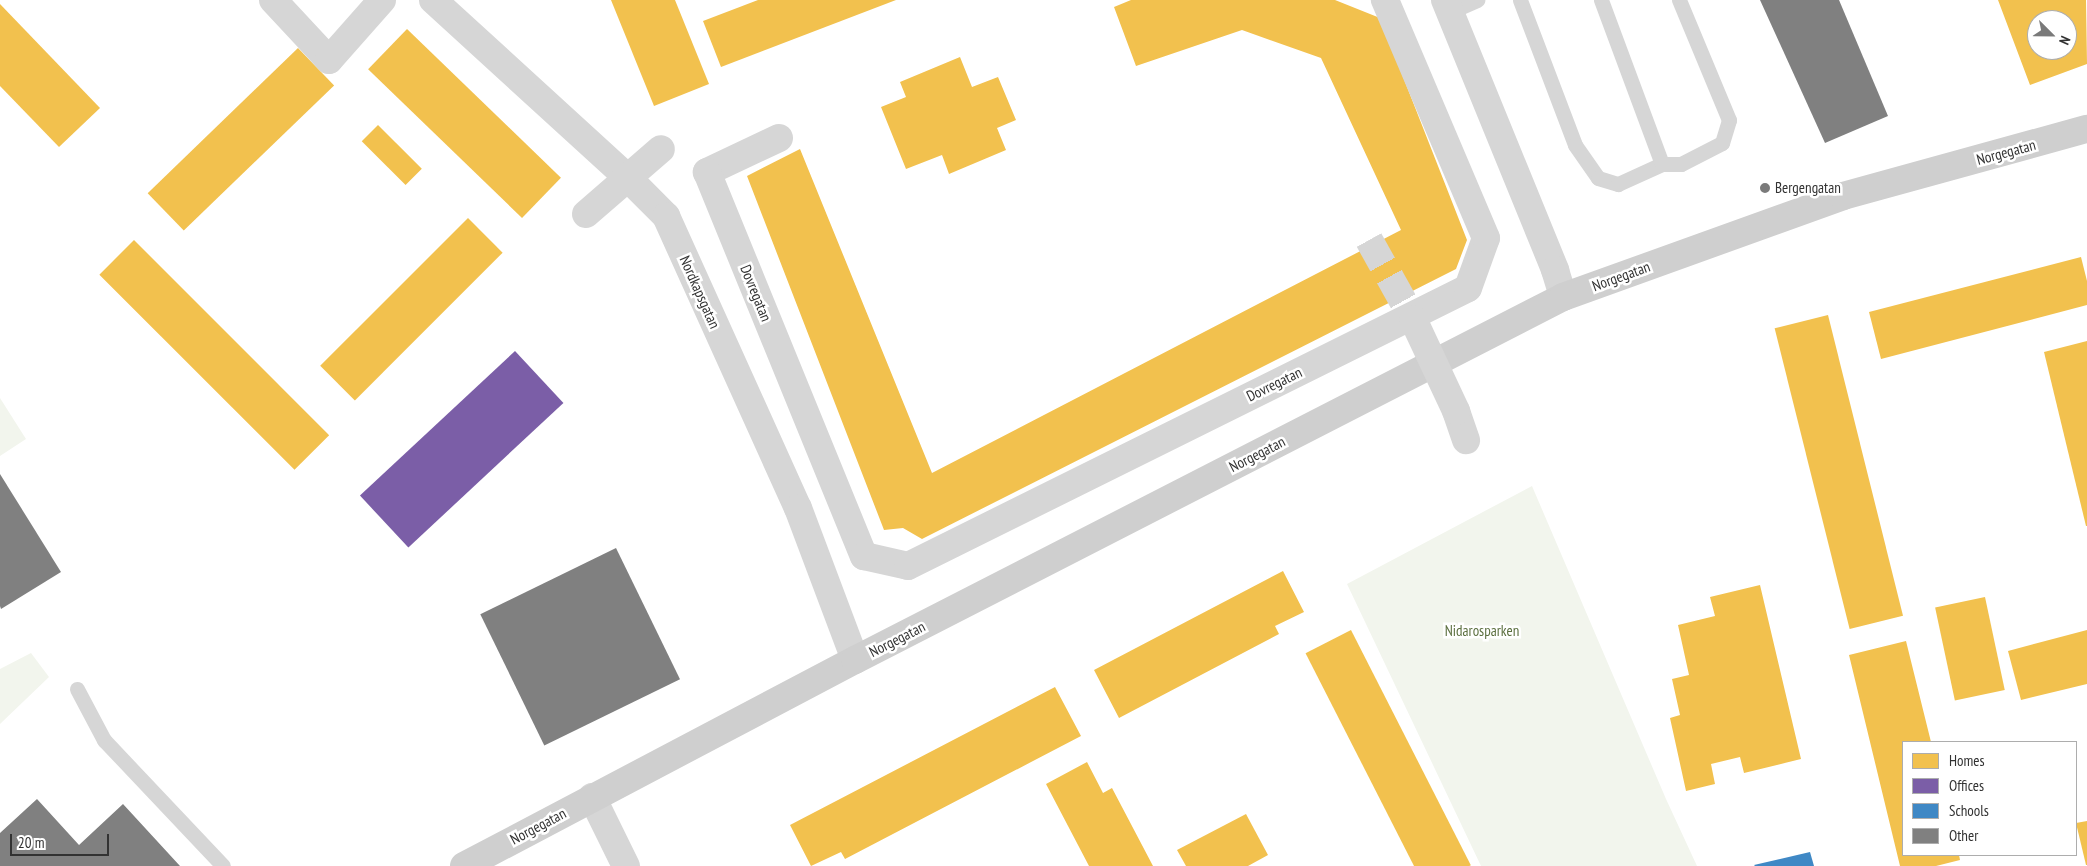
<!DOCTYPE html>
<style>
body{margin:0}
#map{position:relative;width:2087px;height:866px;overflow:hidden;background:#fff;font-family:"PT Sans Narrow",sans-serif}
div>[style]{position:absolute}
.green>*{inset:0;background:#f2f5ed}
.homes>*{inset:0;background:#f2c14e;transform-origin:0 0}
.offices>*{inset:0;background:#7b5ea7;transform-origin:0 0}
.schools>*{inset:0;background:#3f88c5}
.building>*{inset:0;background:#808080;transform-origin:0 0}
.street-tunnel>*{height:28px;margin-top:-14px;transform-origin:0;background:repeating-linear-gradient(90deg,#d6d6d6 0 28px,transparent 0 42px)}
.lane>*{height:15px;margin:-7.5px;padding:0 7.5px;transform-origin:7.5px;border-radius:7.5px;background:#d6d6d6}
.street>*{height:28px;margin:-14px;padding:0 14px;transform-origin:14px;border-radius:14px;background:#d6d6d6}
.secondary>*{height:28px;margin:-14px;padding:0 14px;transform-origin:14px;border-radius:14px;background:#cfcfcf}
.street-bridge>*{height:28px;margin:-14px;padding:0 14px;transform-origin:14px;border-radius:14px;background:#d6d6d6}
.dots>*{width:14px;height:14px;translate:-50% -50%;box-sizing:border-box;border:2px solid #fff;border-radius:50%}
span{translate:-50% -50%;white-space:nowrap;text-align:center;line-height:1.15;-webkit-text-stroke:5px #fff;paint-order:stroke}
.street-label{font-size:15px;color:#323232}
.poi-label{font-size:15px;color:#323232}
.left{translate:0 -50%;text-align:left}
.park-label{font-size:15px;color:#5b6f3f}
.legend{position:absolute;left:1902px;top:741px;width:175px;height:115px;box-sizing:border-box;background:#fff;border:1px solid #adadad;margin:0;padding:6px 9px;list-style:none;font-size:15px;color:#323232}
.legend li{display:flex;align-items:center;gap:10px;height:25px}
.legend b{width:25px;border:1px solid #adadad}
.north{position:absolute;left:2027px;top:10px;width:50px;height:50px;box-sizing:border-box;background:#fff;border:1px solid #adadad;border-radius:50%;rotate:113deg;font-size:14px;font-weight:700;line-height:20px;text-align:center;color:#323232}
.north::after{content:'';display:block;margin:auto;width:18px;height:22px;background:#7a7a7a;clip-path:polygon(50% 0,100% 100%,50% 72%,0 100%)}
.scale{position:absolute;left:10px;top:834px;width:99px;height:22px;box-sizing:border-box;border:2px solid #323232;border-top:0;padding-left:6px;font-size:15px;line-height:18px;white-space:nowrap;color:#323232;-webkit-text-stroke:4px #fff;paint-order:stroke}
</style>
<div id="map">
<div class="green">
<div style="clip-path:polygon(0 398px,26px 439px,0 456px)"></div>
<div style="clip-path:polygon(1532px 486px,1666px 799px,1697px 866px,1481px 866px,1347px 584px)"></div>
<div style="clip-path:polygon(31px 653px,49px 677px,0 724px,0 669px)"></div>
</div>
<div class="homes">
<div style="clip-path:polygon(611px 0,675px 0,709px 84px,654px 106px)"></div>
<div style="clip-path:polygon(758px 0,896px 0,721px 67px,703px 21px)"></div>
<div style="clip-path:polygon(1131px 0,1335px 0,1380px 18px,1467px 240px,1456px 269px,922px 539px,903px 528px,884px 530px,747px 176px,800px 149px,932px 473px,1401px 230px,1321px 58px,1242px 30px,1136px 66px,1114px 7px)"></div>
<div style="clip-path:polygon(evenodd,1998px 0,2086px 0,2087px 64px,2030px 85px,1998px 0,2037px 20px,2067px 20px,2067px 50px,2037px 50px,2037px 20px)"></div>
<div style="clip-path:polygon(0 4px,100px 108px,59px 147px,0 86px)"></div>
<div style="left:407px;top:29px;width:214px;height:56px;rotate:44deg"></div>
<div style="left:298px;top:48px;width:52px;height:209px;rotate:46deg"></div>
<div style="clip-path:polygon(960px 57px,972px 87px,998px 77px,1016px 120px,997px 128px,1006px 150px,949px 174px,942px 155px,906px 169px,881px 107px,906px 97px,900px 82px)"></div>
<div style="left:378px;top:125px;width:62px;height:23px;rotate:45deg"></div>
<div style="left:468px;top:218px;width:49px;height:209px;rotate:45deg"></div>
<div style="left:134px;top:240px;width:276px;height:49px;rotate:45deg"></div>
<div style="clip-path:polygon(2081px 257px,2087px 281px,2087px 305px,1881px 359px,1869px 312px)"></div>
<div style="left:1828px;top:315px;width:310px;height:55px;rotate:76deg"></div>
<div style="clip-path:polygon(2087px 341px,2087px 526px,2086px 526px,2044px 352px)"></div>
<div style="clip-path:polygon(1283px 571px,1304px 612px,1275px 626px,1279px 634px,1119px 718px,1094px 670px)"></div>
<div style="clip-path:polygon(1760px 585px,1801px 759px,1744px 773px,1740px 757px,1711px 764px,1715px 784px,1686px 791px,1670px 718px,1680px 715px,1672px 679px,1689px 675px,1678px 625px,1715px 616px,1710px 597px)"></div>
<div style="left:1985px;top:597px;width:95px;height:51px;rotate:78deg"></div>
<div style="left:1351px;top:630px;width:264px;height:51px;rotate:63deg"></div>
<div style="clip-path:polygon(2087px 630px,2087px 684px,2021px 700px,2008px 651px)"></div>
<div style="clip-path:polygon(1906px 641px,1931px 742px,1903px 742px,1903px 855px,1959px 855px,1960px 860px,1936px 866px,1900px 866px,1849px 655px)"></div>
<div style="clip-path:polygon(1055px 687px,1081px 736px,845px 859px,841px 852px,811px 866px,790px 825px)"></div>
<div style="clip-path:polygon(1087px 762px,1103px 793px,1112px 788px,1153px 866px,1089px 866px,1046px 784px)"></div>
<div style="clip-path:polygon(1246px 814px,1268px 855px,1248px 866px,1186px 866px,1177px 850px)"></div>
<div style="clip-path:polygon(2087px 821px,2087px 865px,2086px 865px,2076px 823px)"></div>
</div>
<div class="offices">
<div style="left:515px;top:351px;width:71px;height:212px;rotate:47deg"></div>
</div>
<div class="schools">
<div style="clip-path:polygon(1810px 852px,1814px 866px,1755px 866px,1754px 865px)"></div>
</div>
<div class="building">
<div style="clip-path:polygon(1760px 0,1839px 0,1888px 116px,1825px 143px)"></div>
<div style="clip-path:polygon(0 474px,61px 572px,1px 609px,0 606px)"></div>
<div style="left:616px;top:548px;width:146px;height:151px;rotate:64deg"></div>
<div style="clip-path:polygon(37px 799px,79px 845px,123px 804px,180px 866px,0 866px,0 833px)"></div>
</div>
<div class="street-tunnel">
<div style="left:1369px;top:240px;width:90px;rotate:60.9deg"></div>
</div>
<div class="lane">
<div style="left:1520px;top:0;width:155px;rotate:69.2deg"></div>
<div style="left:1575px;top:145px;width:40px;rotate:55.1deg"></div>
<div style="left:1598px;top:178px;width:21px;rotate:17deg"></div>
<div style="left:1618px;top:184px;width:48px;rotate:-24.4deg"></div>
<div style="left:1601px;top:0;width:175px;rotate:69.6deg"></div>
<div style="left:1662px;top:164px;width:19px"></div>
<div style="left:1681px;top:164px;width:46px;rotate:-27.1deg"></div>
<div style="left:1722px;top:143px;width:24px;rotate:-73deg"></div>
<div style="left:1729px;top:120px;width:130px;rotate:-112.6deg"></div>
<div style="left:1450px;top:12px;width:30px;rotate:-24deg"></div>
<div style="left:77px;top:689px;width:58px;rotate:62.1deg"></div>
<div style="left:104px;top:740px;width:173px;rotate:46.6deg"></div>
</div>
<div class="street">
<div style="left:273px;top:0;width:82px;rotate:47deg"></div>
<div style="left:329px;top:60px;width:80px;rotate:-48.5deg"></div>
<div style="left:433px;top:0;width:261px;rotate:42.4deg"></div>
<div style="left:626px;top:176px;width:57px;rotate:45deg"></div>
<div style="left:666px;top:216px;width:320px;rotate:65.7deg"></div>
<div style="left:798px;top:508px;width:162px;rotate:69.4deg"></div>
<div style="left:1445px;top:0;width:292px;rotate:67.8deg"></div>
<div style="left:1555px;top:270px;width:28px;rotate:73deg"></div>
<div style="left:779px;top:138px;width:80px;rotate:154.7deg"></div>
<div style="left:707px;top:172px;width:415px;rotate:67.8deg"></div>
<div style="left:864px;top:556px;width:45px;rotate:12.8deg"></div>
<div style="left:908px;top:566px;width:625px;rotate:-26.4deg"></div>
<div style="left:1468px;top:288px;width:53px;rotate:-70.2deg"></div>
<div style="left:1486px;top:238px;width:259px;rotate:-113deg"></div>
<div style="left:1456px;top:411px;width:31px;rotate:71deg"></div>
<div style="left:592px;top:797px;width:77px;rotate:63.8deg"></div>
</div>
<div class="secondary">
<div style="left:464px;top:866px;width:442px;rotate:-27.8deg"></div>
<div style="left:855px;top:660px;width:796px;rotate:-27.14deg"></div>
<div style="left:1563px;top:297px;width:298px;rotate:-19.8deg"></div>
<div style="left:1843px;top:196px;width:253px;rotate:-15.4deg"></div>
</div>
<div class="street-bridge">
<div style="left:586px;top:214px;width:99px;rotate:-40.9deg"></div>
<div style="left:1413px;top:319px;width:102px;rotate:64.9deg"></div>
</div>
<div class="dots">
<div style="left:1765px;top:188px;background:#7a7a7a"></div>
</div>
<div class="street-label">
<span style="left:2006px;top:152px;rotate:-15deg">Norgegatan</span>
<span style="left:1621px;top:276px;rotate:-20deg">Norgegatan</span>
<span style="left:700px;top:292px;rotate:66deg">Nordkapsgatan</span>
<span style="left:756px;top:293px;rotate:68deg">Dovregatan</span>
<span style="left:1274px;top:384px;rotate:-26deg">Dovregatan</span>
<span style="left:1257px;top:454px;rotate:-27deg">Norgegatan</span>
<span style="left:897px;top:639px;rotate:-27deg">Norgegatan</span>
<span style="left:538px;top:826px;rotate:-28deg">Norgegatan</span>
</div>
<div class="poi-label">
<span class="left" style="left:1775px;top:188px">Bergengatan</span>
</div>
<div class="park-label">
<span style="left:1482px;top:631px">Nidarosparken</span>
</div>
<ul class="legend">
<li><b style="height:14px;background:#f2c14e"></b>Homes</li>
<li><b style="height:14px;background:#7b5ea7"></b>Offices</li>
<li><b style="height:14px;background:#3f88c5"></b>Schools</li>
<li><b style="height:14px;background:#808080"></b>Other</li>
</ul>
<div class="north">N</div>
<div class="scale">20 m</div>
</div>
